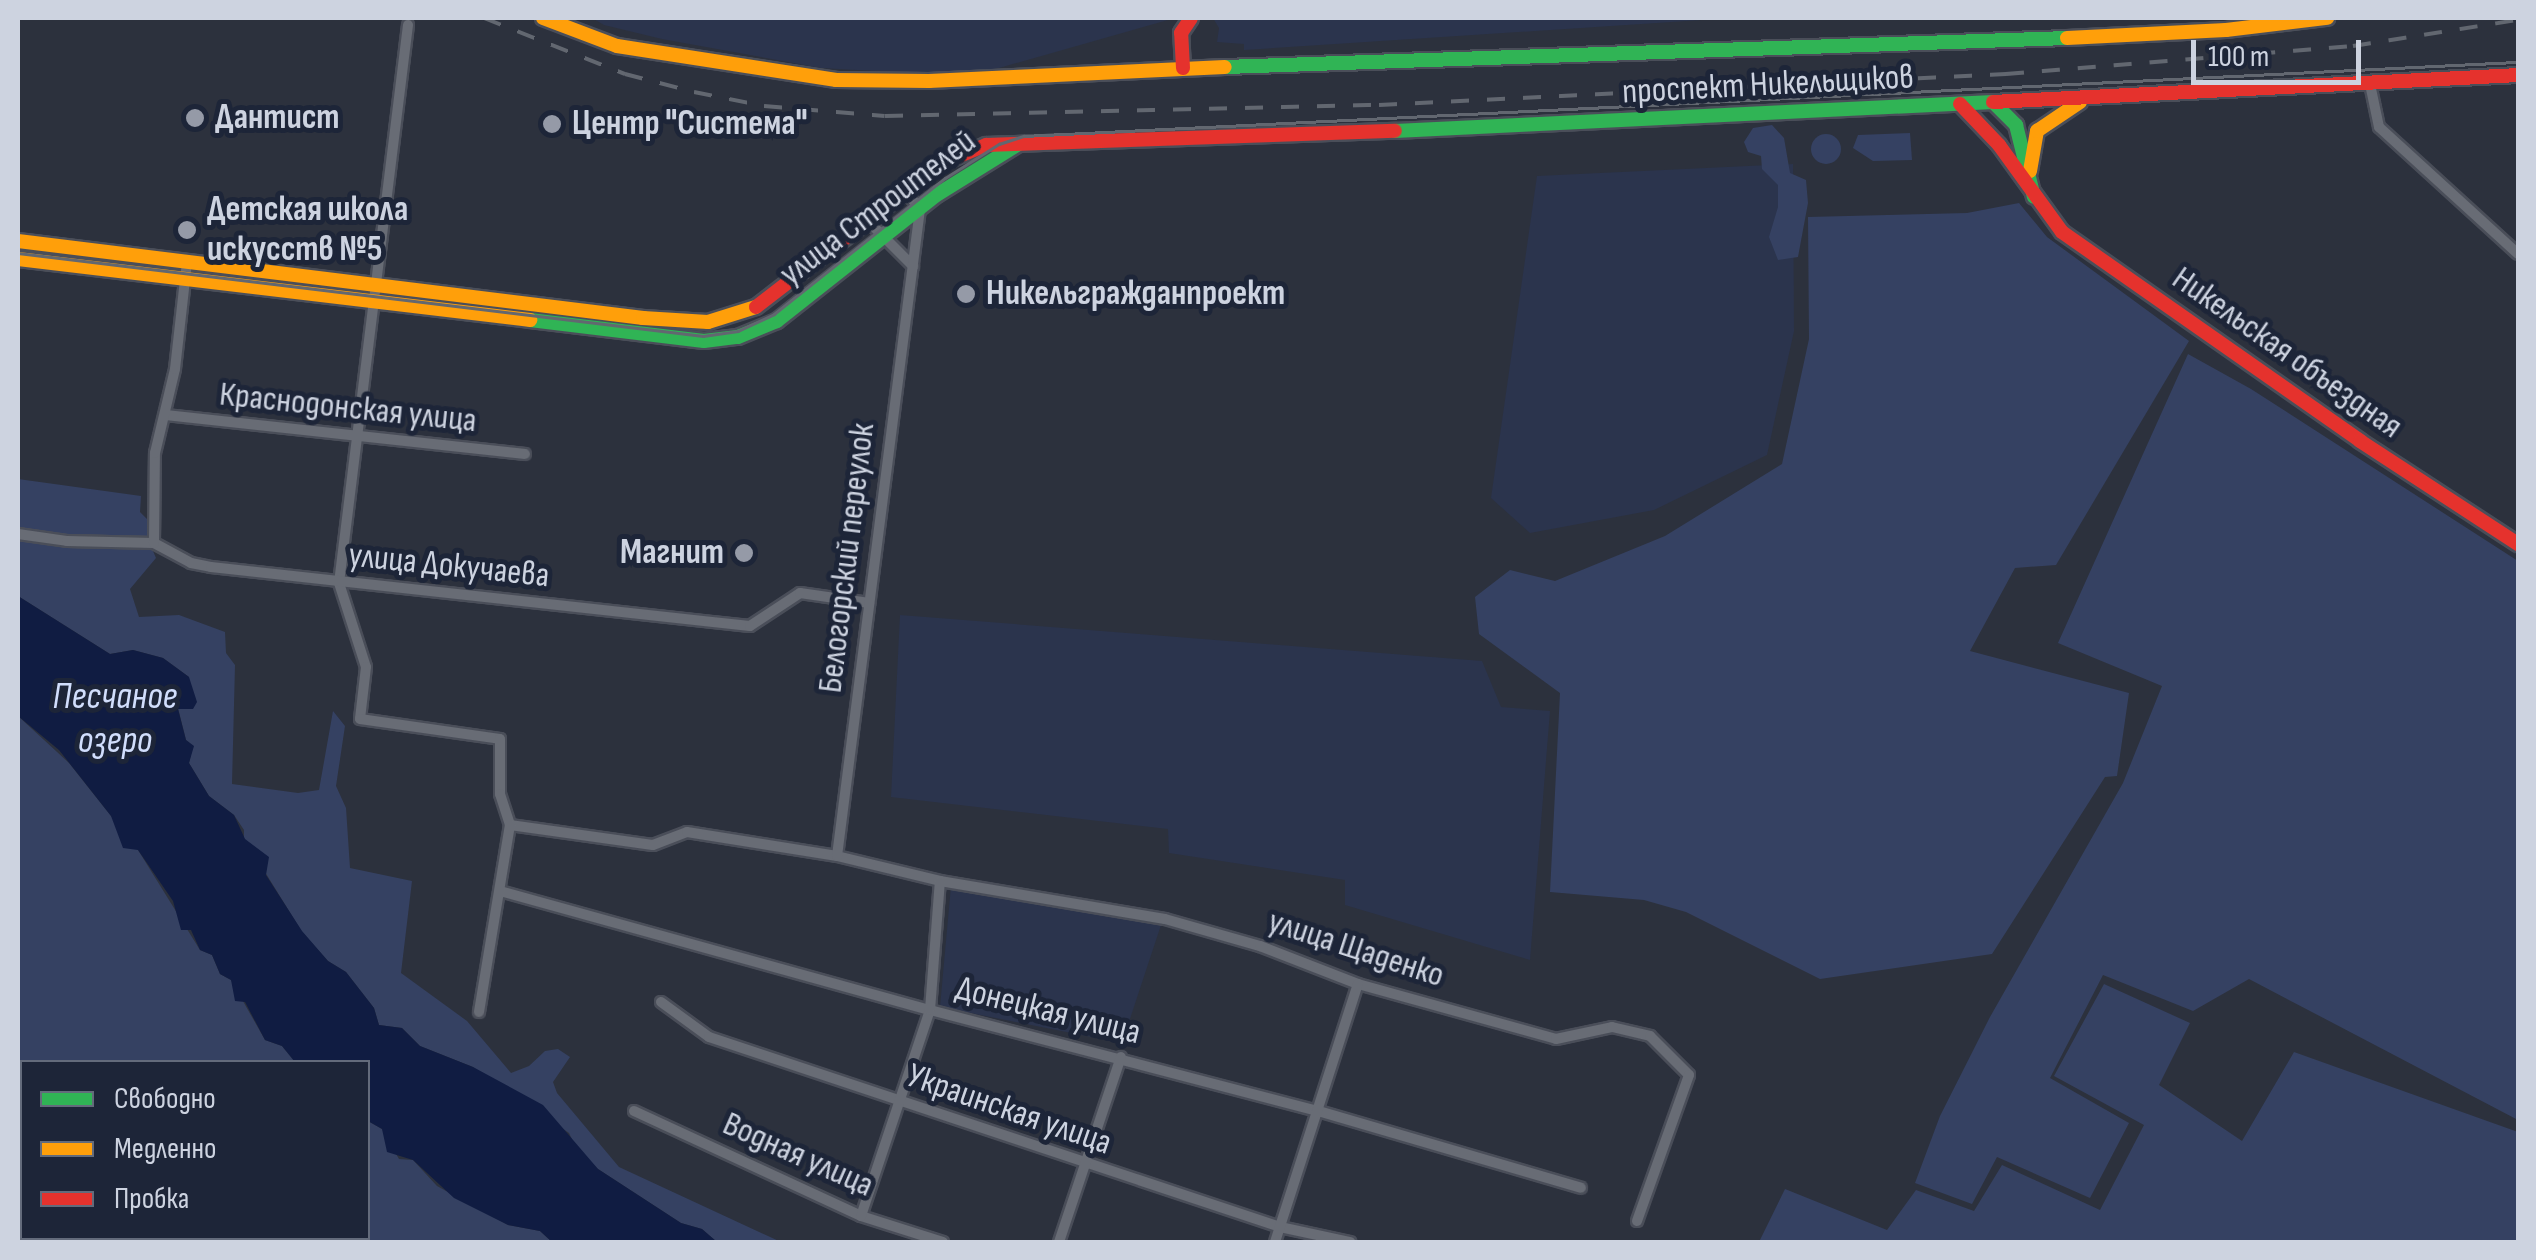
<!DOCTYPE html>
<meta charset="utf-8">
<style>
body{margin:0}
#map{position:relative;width:2536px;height:1260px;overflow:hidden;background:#2c313d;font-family:"Sofia Sans Condensed",sans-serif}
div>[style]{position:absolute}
.built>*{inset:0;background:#2b344d}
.green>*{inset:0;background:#354162}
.round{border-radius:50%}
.water>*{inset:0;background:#101c42}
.roads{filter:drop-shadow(2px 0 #4a4e59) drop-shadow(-2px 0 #4a4e59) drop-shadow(0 2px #4a4e59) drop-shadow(0 -2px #4a4e59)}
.street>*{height:10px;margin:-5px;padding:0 5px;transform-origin:5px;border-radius:5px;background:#686c75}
.fast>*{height:14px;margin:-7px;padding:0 7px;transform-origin:7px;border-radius:7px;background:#30b455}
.slow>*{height:14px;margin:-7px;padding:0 7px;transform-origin:7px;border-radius:7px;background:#ff9f0a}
.jam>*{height:14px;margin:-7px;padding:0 7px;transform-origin:7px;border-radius:7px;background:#e5322d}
.tram>*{height:2.5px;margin:-1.25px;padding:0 1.25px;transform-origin:1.25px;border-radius:1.25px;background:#626770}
.rail>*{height:4px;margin-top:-2px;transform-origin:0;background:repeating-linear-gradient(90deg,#626770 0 18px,transparent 0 36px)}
.dots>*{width:28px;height:28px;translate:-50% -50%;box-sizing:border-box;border:5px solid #1d2538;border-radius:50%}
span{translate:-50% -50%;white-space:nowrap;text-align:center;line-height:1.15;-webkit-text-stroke:10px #1d2538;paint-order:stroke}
.street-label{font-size:35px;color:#cdd3e0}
.poi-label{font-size:35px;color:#cdd3e0;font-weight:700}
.left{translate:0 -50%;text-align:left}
.right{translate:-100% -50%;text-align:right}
.water-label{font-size:38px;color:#d1defc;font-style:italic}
.frame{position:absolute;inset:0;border:20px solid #cdd3e0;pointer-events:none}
.legend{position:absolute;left:20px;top:1060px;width:350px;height:180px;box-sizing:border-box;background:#1d2538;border:2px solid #636b7b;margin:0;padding:12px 18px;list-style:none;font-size:30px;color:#cdd3e0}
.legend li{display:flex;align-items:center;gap:20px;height:50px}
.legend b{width:50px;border:2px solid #636b7b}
.scale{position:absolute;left:2191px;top:40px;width:170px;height:45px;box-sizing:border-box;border:5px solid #cdd3e0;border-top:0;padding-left:12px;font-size:30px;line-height:35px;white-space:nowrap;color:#cdd3e0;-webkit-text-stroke:8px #1d2538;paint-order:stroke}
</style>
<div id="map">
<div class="built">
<div style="clip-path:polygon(592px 18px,1175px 18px,992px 70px,910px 73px,821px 68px,662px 39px,604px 25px)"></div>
<div style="clip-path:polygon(1213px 18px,1732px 18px,1244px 50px,1244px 44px,1217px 42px,1219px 28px)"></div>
<div style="clip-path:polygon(1793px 164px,1794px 331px,1767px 455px,1654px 510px,1530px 533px,1491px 498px,1537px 176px)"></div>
<div style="clip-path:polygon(900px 615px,1482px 661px,1501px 707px,1550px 711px,1530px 960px,1345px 905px,1345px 880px,1169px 853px,1168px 829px,891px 797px)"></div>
<div style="clip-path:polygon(951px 886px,1162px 922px,1122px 1043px,940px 1007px)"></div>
</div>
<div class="green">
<div style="clip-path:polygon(1772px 125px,1784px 138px,1790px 173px,1806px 180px,1808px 203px,1798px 257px,1778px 260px,1769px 237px,1778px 207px,1778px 185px,1762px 169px,1761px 156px,1748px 152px,1744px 142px,1753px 128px)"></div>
<div style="clip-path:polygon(1910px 133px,1912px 160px,1873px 161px,1853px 148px,1858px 135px)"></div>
<div class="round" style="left:1811px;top:134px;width:30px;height:30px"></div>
<div style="clip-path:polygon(2019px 203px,2047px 237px,2189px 341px,2056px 565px,2015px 568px,1970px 651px,2129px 693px,2117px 776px,2105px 777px,1992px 954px,1820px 979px,1686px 912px,1644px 900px,1550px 892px,1560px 693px,1479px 634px,1475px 597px,1510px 570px,1555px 581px,1665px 536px,1782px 464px,1809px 339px,1808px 217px,1967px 213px)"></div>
<div style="clip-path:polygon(2188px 354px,2251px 389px,2518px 561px,2518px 1120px,2249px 979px,2193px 1011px,2103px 975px,2050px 1078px,2129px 1123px,2090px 1198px,1997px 1157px,1972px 1204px,1915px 1183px,1940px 1116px,1990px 1017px,2123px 783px,2162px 686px,2058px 643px)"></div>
<div style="clip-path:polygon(18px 479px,141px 496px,140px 512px,150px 522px,147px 537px,156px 558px,130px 589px,139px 617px,179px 615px,225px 632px,226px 653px,235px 665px,232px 784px,298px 793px,319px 790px,333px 711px,345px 726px,336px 786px,346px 808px,350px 868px,412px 881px,401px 973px,467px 1021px,511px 1073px,529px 1066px,545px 1051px,558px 1049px,570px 1057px,553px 1082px,557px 1093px,619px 1167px,781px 1242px,717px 1242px,702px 1229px,681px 1223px,598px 1169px,576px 1148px,569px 1133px,473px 1067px,420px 1046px,402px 1028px,379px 1025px,374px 1008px,346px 972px,328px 961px,302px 932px,244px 838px,244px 830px,234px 815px,209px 796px,189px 763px,193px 746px,186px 740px,178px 708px,189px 677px,163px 658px,133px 650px,110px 654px,18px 596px)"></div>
<div style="clip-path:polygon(18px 716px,69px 763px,138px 850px,200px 950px,212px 955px,220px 974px,231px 980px,265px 1040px,282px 1046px,295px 1062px,22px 1062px,22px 1238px,368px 1238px,368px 1121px,382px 1129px,399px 1159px,413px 1160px,437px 1186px,508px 1225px,540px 1231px,552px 1242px,18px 1242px)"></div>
<div style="clip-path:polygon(2104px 984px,2190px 1023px,2159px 1085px,2242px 1141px,2294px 1052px,2518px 1132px,2518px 1242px,1759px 1242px,1785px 1189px,1887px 1230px,1916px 1190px,1974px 1211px,2002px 1165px,2100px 1210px,2144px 1125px,2054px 1076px)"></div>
</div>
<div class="water">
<div style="clip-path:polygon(18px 596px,110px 654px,133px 650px,163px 658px,189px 677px,197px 702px,193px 709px,178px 709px,186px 740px,194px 746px,189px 763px,209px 796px,234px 815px,245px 839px,269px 857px,266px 875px,302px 931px,328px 961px,346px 972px,374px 1008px,379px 1025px,402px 1028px,420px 1046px,473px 1067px,543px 1105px,598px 1169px,681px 1223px,702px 1229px,717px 1242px,552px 1242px,540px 1231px,508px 1225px,454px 1198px,413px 1160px,387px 1152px,382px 1129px,368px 1121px,368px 1062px,295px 1062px,282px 1046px,265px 1040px,245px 1002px,235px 1001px,231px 980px,220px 974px,212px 955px,200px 950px,191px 930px,181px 930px,173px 901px,138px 850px,123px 848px,111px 816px,59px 750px,18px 716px)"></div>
</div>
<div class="roads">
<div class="street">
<div style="left:408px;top:25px;width:562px;rotate:97.05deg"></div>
<div style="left:339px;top:583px;width:88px;rotate:72.2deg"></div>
<div style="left:366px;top:667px;width:52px;rotate:96.6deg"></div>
<div style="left:360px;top:719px;width:141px;rotate:8.1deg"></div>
<div style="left:500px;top:739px;width:55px;rotate:90deg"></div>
<div style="left:500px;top:794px;width:33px;rotate:72deg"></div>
<div style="left:510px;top:825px;width:144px;rotate:8deg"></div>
<div style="left:653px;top:845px;width:36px;rotate:-21deg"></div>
<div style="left:687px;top:832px;width:152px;rotate:9.1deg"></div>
<div style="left:837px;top:856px;width:106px;rotate:13.6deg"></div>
<div style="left:940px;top:881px;width:228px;rotate:9.6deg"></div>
<div style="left:1165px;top:919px;width:99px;rotate:15.9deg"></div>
<div style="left:1260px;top:946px;width:105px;rotate:21.2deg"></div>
<div style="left:1358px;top:984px;width:205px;rotate:15.5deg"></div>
<div style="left:1556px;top:1039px;width:57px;rotate:-12.1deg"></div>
<div style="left:1612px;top:1027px;width:39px;rotate:13deg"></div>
<div style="left:1650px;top:1036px;width:55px;rotate:45deg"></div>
<div style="left:1689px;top:1075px;width:155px;rotate:109.6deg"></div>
<div style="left:2370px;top:84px;width:44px;rotate:78.2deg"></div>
<div style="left:2379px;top:127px;width:188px;rotate:42.4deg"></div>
<div style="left:870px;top:223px;width:61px;rotate:45deg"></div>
<div style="left:166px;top:415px;width:361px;rotate:6.2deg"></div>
<div style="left:18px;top:534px;width:49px;rotate:8.1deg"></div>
<div style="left:67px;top:541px;width:87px;rotate:1.3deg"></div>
<div style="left:154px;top:543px;width:42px;rotate:28.4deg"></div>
<div style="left:191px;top:563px;width:20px;rotate:11deg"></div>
<div style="left:211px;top:567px;width:542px;rotate:6.25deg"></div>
<div style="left:750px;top:626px;width:60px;rotate:-33.4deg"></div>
<div style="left:800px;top:593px;width:70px;rotate:8.2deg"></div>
<div style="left:154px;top:543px;width:90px;rotate:-89.4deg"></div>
<div style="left:155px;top:453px;width:86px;rotate:-76.6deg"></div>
<div style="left:175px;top:369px;width:108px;rotate:-83.6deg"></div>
<div style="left:837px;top:856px;width:652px;rotate:-82.69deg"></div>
<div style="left:920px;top:209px;width:21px;rotate:-129deg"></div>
<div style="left:500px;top:891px;width:446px;rotate:15.5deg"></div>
<div style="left:930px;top:1010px;width:398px;rotate:14.6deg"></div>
<div style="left:1315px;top:1110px;width:277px;rotate:16.3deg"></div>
<div style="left:661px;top:1002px;width:59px;rotate:36.1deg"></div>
<div style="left:709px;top:1037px;width:602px;rotate:18.4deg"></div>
<div style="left:1280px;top:1227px;width:72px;rotate:12.1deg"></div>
<div style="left:479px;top:1012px;width:190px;rotate:-80.6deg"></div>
<div style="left:634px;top:1111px;width:250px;rotate:24.8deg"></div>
<div style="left:861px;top:1216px;width:86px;rotate:17.6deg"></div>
<div style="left:861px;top:1216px;width:217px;rotate:-71.5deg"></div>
<div style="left:930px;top:1010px;width:129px;rotate:-85.6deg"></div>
<div style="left:1059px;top:1242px;width:195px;rotate:-71.5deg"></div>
<div style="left:1275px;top:1242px;width:271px;rotate:-72.2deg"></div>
</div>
<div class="fast">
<div style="left:1225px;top:67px;width:842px;rotate:-1.97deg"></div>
<div style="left:1395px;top:131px;width:599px;rotate:-2.78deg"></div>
<div style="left:1993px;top:102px;width:33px;rotate:45deg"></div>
<div style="left:2016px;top:125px;width:74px;rotate:76deg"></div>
<div style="left:530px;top:320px;width:175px;rotate:6.9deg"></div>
<div style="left:704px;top:341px;width:34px;rotate:-7deg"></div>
<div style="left:738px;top:337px;width:42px;rotate:-22.3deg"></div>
<div style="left:777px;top:321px;width:205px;rotate:-38.3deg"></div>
<div style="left:938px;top:194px;width:93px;rotate:-31.8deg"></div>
</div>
<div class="slow">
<div style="left:543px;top:18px;width:79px;rotate:20.7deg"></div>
<div style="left:617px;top:46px;width:222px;rotate:8.8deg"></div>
<div style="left:836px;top:80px;width:93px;rotate:0.6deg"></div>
<div style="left:929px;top:81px;width:296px;rotate:-2.7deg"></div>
<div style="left:2067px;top:38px;width:159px;rotate:-2.9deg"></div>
<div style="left:2226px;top:30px;width:102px;rotate:-6.8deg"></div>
<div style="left:2030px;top:171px;width:41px;rotate:-80.1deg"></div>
<div style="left:2037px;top:131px;width:52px;rotate:-34deg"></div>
<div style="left:18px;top:241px;width:630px;rotate:7.02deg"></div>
<div style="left:643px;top:318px;width:65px;rotate:3.5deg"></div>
<div style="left:708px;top:322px;width:50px;rotate:-17.4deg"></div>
<div style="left:18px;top:259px;width:516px;rotate:6.79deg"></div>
</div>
<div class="jam">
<div style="left:1183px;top:68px;width:35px;rotate:-93deg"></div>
<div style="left:1181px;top:33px;width:18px;rotate:-56deg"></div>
<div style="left:1993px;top:102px;width:526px;rotate:-2.94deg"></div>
<div style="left:1960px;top:104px;width:57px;rotate:46.4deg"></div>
<div style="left:1999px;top:145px;width:107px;rotate:54.1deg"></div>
<div style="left:2062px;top:232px;width:364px;rotate:35deg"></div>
<div style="left:2360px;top:441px;width:189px;rotate:33.1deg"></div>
<div style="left:756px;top:307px;width:235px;rotate:-37.7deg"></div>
<div style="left:942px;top:163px;width:48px;rotate:-22.2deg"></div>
<div style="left:986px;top:145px;width:409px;rotate:-2deg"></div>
</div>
</div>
<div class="tram">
<div style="left:18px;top:253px;width:690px;rotate:6.91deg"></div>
<div style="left:703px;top:336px;width:35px;rotate:-8deg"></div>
<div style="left:738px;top:331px;width:40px;rotate:-25deg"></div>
<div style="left:774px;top:314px;width:218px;rotate:-38.5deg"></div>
<div style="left:945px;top:178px;width:64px;rotate:-32.2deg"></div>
<div style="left:999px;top:144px;width:26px;rotate:-18deg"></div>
<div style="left:1024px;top:136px;width:1496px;rotate:-2.84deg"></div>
</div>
<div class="rail">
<div style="left:484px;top:18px;width:152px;rotate:21.7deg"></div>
<div style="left:625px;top:74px;width:71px;rotate:14.6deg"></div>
<div style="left:694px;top:92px;width:71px;rotate:11.3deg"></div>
<div style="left:764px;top:106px;width:121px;rotate:4.7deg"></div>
<div style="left:885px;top:116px;width:494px;rotate:-1.3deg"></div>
<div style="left:1379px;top:105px;width:628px;rotate:-2.83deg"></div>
<div style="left:2006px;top:74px;width:348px;rotate:-4.6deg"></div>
<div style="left:2353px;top:46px;width:167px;rotate:-9deg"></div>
</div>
<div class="dots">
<div style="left:195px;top:118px;background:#959aa7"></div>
<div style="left:552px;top:124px;background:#959aa7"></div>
<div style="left:187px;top:230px;background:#959aa7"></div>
<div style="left:966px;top:294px;background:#959aa7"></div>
<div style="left:744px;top:553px;background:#959aa7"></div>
</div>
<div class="street-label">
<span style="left:1768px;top:85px;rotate:-3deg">проспект Никельщиков</span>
<span style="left:878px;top:208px;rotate:-37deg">улица Строителей</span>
<span style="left:2287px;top:353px;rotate:35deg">Никельская объездная</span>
<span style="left:348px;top:408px;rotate:6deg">Краснодонская улица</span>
<span style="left:847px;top:558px;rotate:-83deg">Белогорский переулок</span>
<span style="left:449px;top:566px;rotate:6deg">улица Докучаева</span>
<span style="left:1356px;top:949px;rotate:18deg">улица Щаденко</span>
<span style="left:1048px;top:1011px;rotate:14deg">Донецкая улица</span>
<span style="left:1009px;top:1110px;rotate:19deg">Украинская улица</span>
<span style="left:798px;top:1155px;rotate:24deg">Водная улица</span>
</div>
<div class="poi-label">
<span class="left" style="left:215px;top:118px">Дантист</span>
<span class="left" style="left:572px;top:124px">Центр "Система"</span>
<span class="left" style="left:207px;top:230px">Детская школа<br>искусств №5</span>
<span class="left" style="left:986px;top:294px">Никельгражданпроект</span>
<span class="right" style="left:724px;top:553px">Магнит</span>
</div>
<div class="water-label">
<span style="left:115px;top:719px">Песчаное<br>озеро</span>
</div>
<div class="frame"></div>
<ul class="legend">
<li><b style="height:12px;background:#30b455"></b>Свободно</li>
<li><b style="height:12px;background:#ff9f0a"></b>Медленно</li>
<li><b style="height:12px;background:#e5322d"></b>Пробка</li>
</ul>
<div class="scale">100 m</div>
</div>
